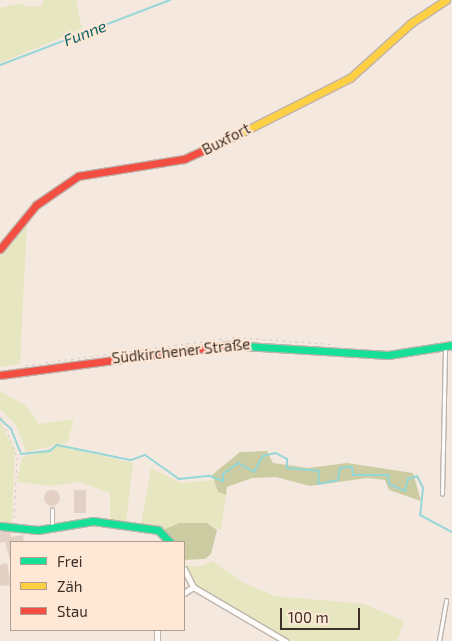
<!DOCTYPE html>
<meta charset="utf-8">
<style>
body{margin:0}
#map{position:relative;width:452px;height:641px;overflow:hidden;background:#f5e8df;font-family:"Exo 2",sans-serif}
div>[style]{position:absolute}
.green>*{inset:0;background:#e6e7c0}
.forest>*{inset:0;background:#cbcca2}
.stream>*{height:2px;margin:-1px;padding:0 1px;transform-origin:1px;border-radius:1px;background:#95d6d6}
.building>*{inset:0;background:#e2d1c4;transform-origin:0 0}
.round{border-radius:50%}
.path>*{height:1px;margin-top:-0.5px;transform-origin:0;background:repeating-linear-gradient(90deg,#d0cbc8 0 2.5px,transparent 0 6.5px)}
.roads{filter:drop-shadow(1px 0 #bfb4ac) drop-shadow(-1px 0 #bfb4ac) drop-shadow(0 1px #bfb4ac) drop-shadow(0 -1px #bfb4ac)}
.lane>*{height:2.5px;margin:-1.25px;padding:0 1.25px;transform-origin:1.25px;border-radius:1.25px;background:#fefcfa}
.street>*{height:5px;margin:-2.5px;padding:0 2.5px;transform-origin:2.5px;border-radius:2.5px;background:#fefcfa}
.fast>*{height:7px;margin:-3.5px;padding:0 3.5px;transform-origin:3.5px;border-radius:3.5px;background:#16e098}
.slow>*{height:7px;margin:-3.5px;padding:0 3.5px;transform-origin:3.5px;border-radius:3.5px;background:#ffcf43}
.jam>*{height:7px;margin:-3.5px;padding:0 3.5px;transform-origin:3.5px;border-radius:3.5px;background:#f24e42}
span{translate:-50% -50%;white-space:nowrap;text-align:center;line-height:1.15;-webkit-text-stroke:4px #ffe7d5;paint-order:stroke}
.street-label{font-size:15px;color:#3c3028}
.water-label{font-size:16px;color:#106467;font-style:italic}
.legend{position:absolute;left:10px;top:541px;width:175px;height:90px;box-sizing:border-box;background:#ffe7d5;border:1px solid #b19e90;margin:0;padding:6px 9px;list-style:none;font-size:15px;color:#3c3028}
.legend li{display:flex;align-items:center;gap:10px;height:25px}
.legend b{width:25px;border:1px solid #b19e90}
.scale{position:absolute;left:280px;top:608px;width:80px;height:22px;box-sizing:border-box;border:2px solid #3c3028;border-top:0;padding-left:6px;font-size:15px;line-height:18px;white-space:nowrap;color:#3c3028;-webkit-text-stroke:4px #ffe7d5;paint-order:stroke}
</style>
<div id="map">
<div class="green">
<div style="clip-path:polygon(43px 0,76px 0,82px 29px,0 63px,0 8px,21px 3px,27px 7px,42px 6px)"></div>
<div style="clip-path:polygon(27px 222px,20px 364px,0 367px,0 256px)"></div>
<div style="clip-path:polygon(0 391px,26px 406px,39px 424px,74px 419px,68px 442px,26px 452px,16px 425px,0 409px)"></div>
<div style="clip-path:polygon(0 422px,15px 449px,12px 523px,9px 525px,0 525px)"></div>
<div style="clip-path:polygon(58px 446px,133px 463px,126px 522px,110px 520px,110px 493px,80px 482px,50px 486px,17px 482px,22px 457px)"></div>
<div style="clip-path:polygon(151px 468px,181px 483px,213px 480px,218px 491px,226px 495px,221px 530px,207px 523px,179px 523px,163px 530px,141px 524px)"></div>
<div style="clip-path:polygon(213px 561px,242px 582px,275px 596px,364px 604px,404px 621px,397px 641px,292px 641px,195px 586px,186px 565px,199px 567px)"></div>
</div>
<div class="forest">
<div style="clip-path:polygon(267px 451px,273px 463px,308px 468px,347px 463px,413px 473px,421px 501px,389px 490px,385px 480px,367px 478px,310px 486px,276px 477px,252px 478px,227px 487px,226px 495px,218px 492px,212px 475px,240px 452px)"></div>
<div style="clip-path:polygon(179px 523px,207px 523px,217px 530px,211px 554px,205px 559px,184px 560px,184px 542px,174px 542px,163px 530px)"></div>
</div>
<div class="stream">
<div style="left:0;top:65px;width:182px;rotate:-20.9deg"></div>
<div style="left:0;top:419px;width:15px;rotate:42deg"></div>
<div style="left:11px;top:429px;width:27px;rotate:68deg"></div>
<div style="left:21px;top:454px;width:29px;rotate:-6deg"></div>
<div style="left:50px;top:451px;width:9px;rotate:-41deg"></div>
<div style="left:57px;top:445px;width:76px;rotate:11.5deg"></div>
<div style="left:131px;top:460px;width:15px;rotate:-20deg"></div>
<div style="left:145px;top:455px;width:42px;rotate:35.2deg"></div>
<div style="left:179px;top:479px;width:31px;rotate:-6deg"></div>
<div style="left:210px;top:476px;width:14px;rotate:21deg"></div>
<div style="left:223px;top:481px;width:7px;rotate:-90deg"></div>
<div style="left:223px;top:474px;width:19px;rotate:-36deg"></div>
<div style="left:238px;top:463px;width:18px;rotate:29deg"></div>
<div style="left:254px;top:472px;width:18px;rotate:-61deg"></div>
<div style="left:263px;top:456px;width:13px;rotate:-13deg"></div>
<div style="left:276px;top:453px;width:13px;rotate:29deg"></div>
<div style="left:287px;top:459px;width:9px;rotate:90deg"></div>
<div style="left:287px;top:468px;width:32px;rotate:5deg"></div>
<div style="left:319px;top:471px;width:13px;rotate:94deg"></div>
<div style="left:318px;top:484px;width:20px;rotate:-11deg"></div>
<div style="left:338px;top:480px;width:12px;rotate:-81deg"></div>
<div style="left:340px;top:468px;width:7px;rotate:-8deg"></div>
<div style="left:347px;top:467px;width:5px"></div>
<div style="left:352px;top:467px;width:8px;rotate:83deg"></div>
<div style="left:353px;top:475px;width:35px"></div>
<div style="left:388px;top:475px;width:9px;rotate:84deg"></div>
<div style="left:389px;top:484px;width:17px;rotate:24deg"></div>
<div style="left:405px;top:491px;width:12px;rotate:-76deg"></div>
<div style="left:408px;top:479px;width:9px;rotate:-18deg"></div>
<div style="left:417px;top:476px;width:13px;rotate:63deg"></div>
<div style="left:423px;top:488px;width:27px;rotate:96deg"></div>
<div style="left:420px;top:515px;width:36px;rotate:28deg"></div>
</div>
<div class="building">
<div style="left:74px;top:490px;width:12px;height:23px"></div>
<div class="round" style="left:44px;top:490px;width:16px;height:16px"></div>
<div style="clip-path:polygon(0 532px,10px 532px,11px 537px,23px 535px,24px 542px,11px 542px,11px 564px,5px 542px,0 543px)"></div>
<div style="clip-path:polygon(7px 563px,11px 585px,0 586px,0 565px)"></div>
</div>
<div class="path">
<div style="left:26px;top:365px;width:213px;rotate:-7.6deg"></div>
<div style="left:237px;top:337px;width:93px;rotate:4.3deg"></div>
<div style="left:1px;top:416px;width:44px;rotate:68.7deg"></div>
<div style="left:17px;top:457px;width:65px;rotate:92.6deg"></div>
</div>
<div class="roads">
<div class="lane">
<div style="left:442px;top:494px;width:146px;rotate:-88.8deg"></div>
<div style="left:52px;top:526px;width:16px;rotate:-90deg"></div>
<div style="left:439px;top:641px;width:41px;rotate:-80.1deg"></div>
</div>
<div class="street">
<div style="left:184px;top:569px;width:20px;rotate:63deg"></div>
<div style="left:193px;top:587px;width:107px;rotate:30.4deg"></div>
<div style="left:184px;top:593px;width:11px;rotate:-34deg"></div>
<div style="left:157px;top:641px;width:11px;rotate:-90deg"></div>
</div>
<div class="fast">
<div style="left:229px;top:345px;width:159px;rotate:3.6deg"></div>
<div style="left:388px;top:355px;width:65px;rotate:-8.9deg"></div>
<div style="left:0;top:526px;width:38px;rotate:6deg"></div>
<div style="left:38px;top:530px;width:56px;rotate:-9.3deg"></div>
<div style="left:93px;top:521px;width:66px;rotate:7.9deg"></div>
<div style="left:158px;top:530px;width:17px;rotate:45deg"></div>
</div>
<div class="slow">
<div style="left:237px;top:135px;width:127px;rotate:-26.8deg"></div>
<div style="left:350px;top:78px;width:82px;rotate:-42deg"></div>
<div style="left:411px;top:23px;width:42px;rotate:-33.3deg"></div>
</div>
<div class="jam">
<div style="left:0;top:249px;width:57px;rotate:-50.7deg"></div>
<div style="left:36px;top:205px;width:51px;rotate:-34.6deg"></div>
<div style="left:78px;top:176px;width:107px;rotate:-9.1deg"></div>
<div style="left:184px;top:159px;width:58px;rotate:-24.4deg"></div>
<div style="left:0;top:375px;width:231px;rotate:-7.5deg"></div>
</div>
</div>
<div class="street-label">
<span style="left:226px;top:139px;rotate:-27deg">Buxfort</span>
<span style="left:181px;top:351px;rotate:-6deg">Südkirchener Straße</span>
</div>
<div class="water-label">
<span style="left:85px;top:33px;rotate:-21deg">Funne</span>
</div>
<ul class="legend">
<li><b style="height:6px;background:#16e098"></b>Frei</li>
<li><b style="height:6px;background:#ffcf43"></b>Zäh</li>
<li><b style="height:6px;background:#f24e42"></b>Stau</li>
</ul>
<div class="scale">100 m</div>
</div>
